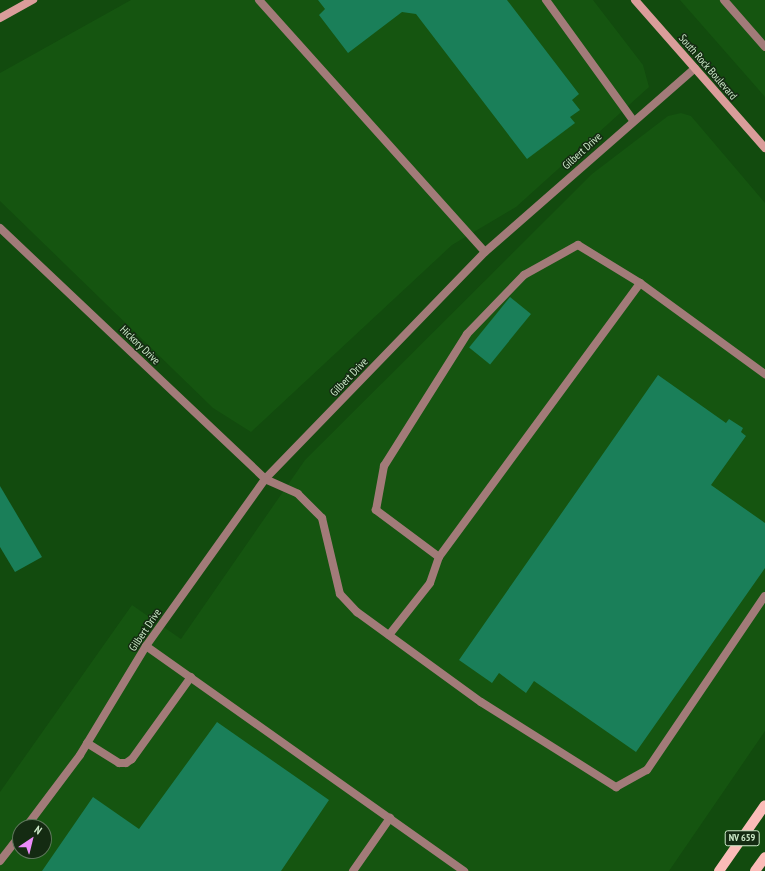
<!DOCTYPE html>
<style>
body{margin:0}
#map{position:relative;width:765px;height:871px;overflow:hidden;background:#124b0e;font-family:"PT Sans Narrow",sans-serif}
div>[style]{position:absolute}
.built>*{inset:0;background:#155510}
.building>*{inset:0;background:#1a7f59;transform-origin:0 0}
.lane>*{height:8px;margin:-4px;padding:0 4px;transform-origin:4px;border-radius:4px;background:#a27b79}
.street>*{height:8px;margin:-4px;padding:0 4px;transform-origin:4px;border-radius:4px;background:#a27b79}
.secondary>*{height:8px;margin:-4px;padding:0 4px;transform-origin:4px;border-radius:4px;background:#da9d9a}
.primary>*{height:10px;margin:-5px;padding:0 5px;transform-origin:5px;border-radius:5px;background:#fbbcb8}
span{translate:-50% -50%;white-space:nowrap;text-align:center;line-height:1.15;-webkit-text-stroke:3px #142b12;paint-order:stroke}
.shield-label span{padding:1px 3px;background:#142b12;border:1px solid;border-radius:3px;-webkit-text-stroke-width:0}
.shield-label{font-size:10px;color:#cce9c8;font-weight:700}
.street-label{font-size:11px;color:#cce9c8}
.north{position:absolute;left:12px;top:819px;width:40px;height:40px;box-sizing:border-box;background:#142b12;border:1px solid #5e775b;border-radius:50%;rotate:35deg;font-size:11px;font-weight:700;line-height:16px;text-align:center;color:#cce9c8}
.north::after{content:'';display:block;margin:auto;width:14px;height:18px;background:#ec8cfa;clip-path:polygon(50% 0,100% 100%,50% 72%,0 100%)}
</style>
<div id="map">
<div class="built">
<div style="clip-path:polygon(131px 0,593px 0,643px 65px,649px 87px,516px 207px,452px 245px,251px 432px,213px 408px,0 201px,0 73px)"></div>
<div style="clip-path:polygon(680px 0,765px 0,765px 97px)"></div>
<div style="clip-path:polygon(evenodd,681px 113px,691px 116px,765px 203px,765px 731px,669px 871px,0 871px,0 792px,132px 605px,181px 639px,305px 460px,592px 174px,668px 116px,681px 113px,20px 827px,44px 827px,44px 851px,20px 851px,20px 827px)"></div>
</div>
<div class="building">
<div style="clip-path:polygon(318px 0,507px 0,579px 94px,572px 100px,580px 110px,570px 117px,575px 123px,527px 159px,416px 14px,402px 12px,348px 53px,319px 15px,325px 9px)"></div>
<div style="left:510px;top:297px;width:27px;height:65px;rotate:39deg"></div>
<div style="clip-path:polygon(658px 375px,726px 423px,729px 419px,743px 428px,741px 432px,746px 436px,711px 485px,765px 523px,765px 568px,636px 752px,534px 681px,526px 693px,499px 673px,492px 683px,459px 660px)"></div>
<div style="clip-path:polygon(0 486px,42px 557px,15px 572px,0 547px)"></div>
<div style="clip-path:polygon(217px 722px,329px 800px,281px 871px,42px 871px,93px 797px,139px 829px)"></div>
</div>
<div class="lane">
<div style="left:259px;top:0;width:338px;rotate:48.1deg"></div>
<div style="left:546px;top:0;width:148px;rotate:54.1deg"></div>
<div style="left:724px;top:0;width:62px;rotate:48.9deg"></div>
<div style="left:265px;top:479px;width:36px;rotate:24deg"></div>
<div style="left:298px;top:494px;width:34px;rotate:45deg"></div>
<div style="left:322px;top:518px;width:78px;rotate:76.7deg"></div>
<div style="left:340px;top:594px;width:25px;rotate:47deg"></div>
<div style="left:357px;top:612px;width:153px;rotate:36deg"></div>
<div style="left:481px;top:702px;width:160px;rotate:32.2deg"></div>
<div style="left:616px;top:787px;width:35px;rotate:-29deg"></div>
<div style="left:647px;top:770px;width:210px;rotate:-55.9deg"></div>
<div style="left:439px;top:557px;width:340px;rotate:-53.7deg"></div>
<div style="left:389px;top:635px;width:66px;rotate:-51.7deg"></div>
<div style="left:430px;top:583px;width:28px;rotate:-71deg"></div>
<div style="left:439px;top:557px;width:79px;rotate:-143.3deg"></div>
<div style="left:376px;top:510px;width:45px;rotate:-79.7deg"></div>
<div style="left:384px;top:466px;width:156px;rotate:-57.8deg"></div>
<div style="left:467px;top:334px;width:82px;rotate:-46deg"></div>
<div style="left:524px;top:275px;width:62px;rotate:-29.1deg"></div>
<div style="left:578px;top:245px;width:73px;rotate:31.5deg"></div>
<div style="left:640px;top:283px;width:155px;rotate:36.1deg"></div>
<div style="left:146px;top:646px;width:390px;rotate:35.3deg"></div>
<div style="left:87px;top:743px;width:38px;rotate:32deg"></div>
<div style="left:119px;top:763px;width:7px"></div>
<div style="left:126px;top:763px;width:7px;rotate:-34deg"></div>
<div style="left:132px;top:759px;width:101px;rotate:-54.3deg"></div>
<div style="left:26px;top:827px;width:90px;rotate:-53.1deg"></div>
<div style="left:0;top:861px;width:33px;rotate:-52deg"></div>
<div style="left:353px;top:871px;width:65px;rotate:-55.1deg"></div>
</div>
<div class="street">
<div style="left:0;top:228px;width:365px;rotate:43.4deg"></div>
<div style="left:80px;top:755px;width:127px;rotate:-58.8deg"></div>
<div style="left:146px;top:646px;width:205px;rotate:-54.5deg"></div>
<div style="left:265px;top:479px;width:316px;rotate:-45.9deg"></div>
<div style="left:485px;top:252px;width:279px;rotate:-41.2deg"></div>
</div>
<div class="secondary">
<div style="left:635px;top:0;width:197px;rotate:48.7deg"></div>
<div style="left:0;top:18px;width:38px;rotate:-29deg"></div>
</div>
<div class="primary">
<div style="left:719px;top:871px;width:80px;rotate:-55.1deg"></div>
<div style="left:755px;top:871px;width:17px;rotate:-54deg"></div>
</div>
<div class="shield-label">
<span style="left:742px;top:838px">NV 659</span>
</div>
<div class="street-label">
<span style="left:708px;top:67px;rotate:49deg">South Rock Boulevard</span>
<span style="left:582px;top:151px;rotate:-42deg">Gilbert Drive</span>
<span style="left:140px;top:345px;rotate:44deg">Hickory Drive</span>
<span style="left:349px;top:377px;rotate:-46deg">Gilbert Drive</span>
<span style="left:145px;top:630px;rotate:-56deg">Gilbert Drive</span>
</div>
<div class="north">N</div>
</div>
